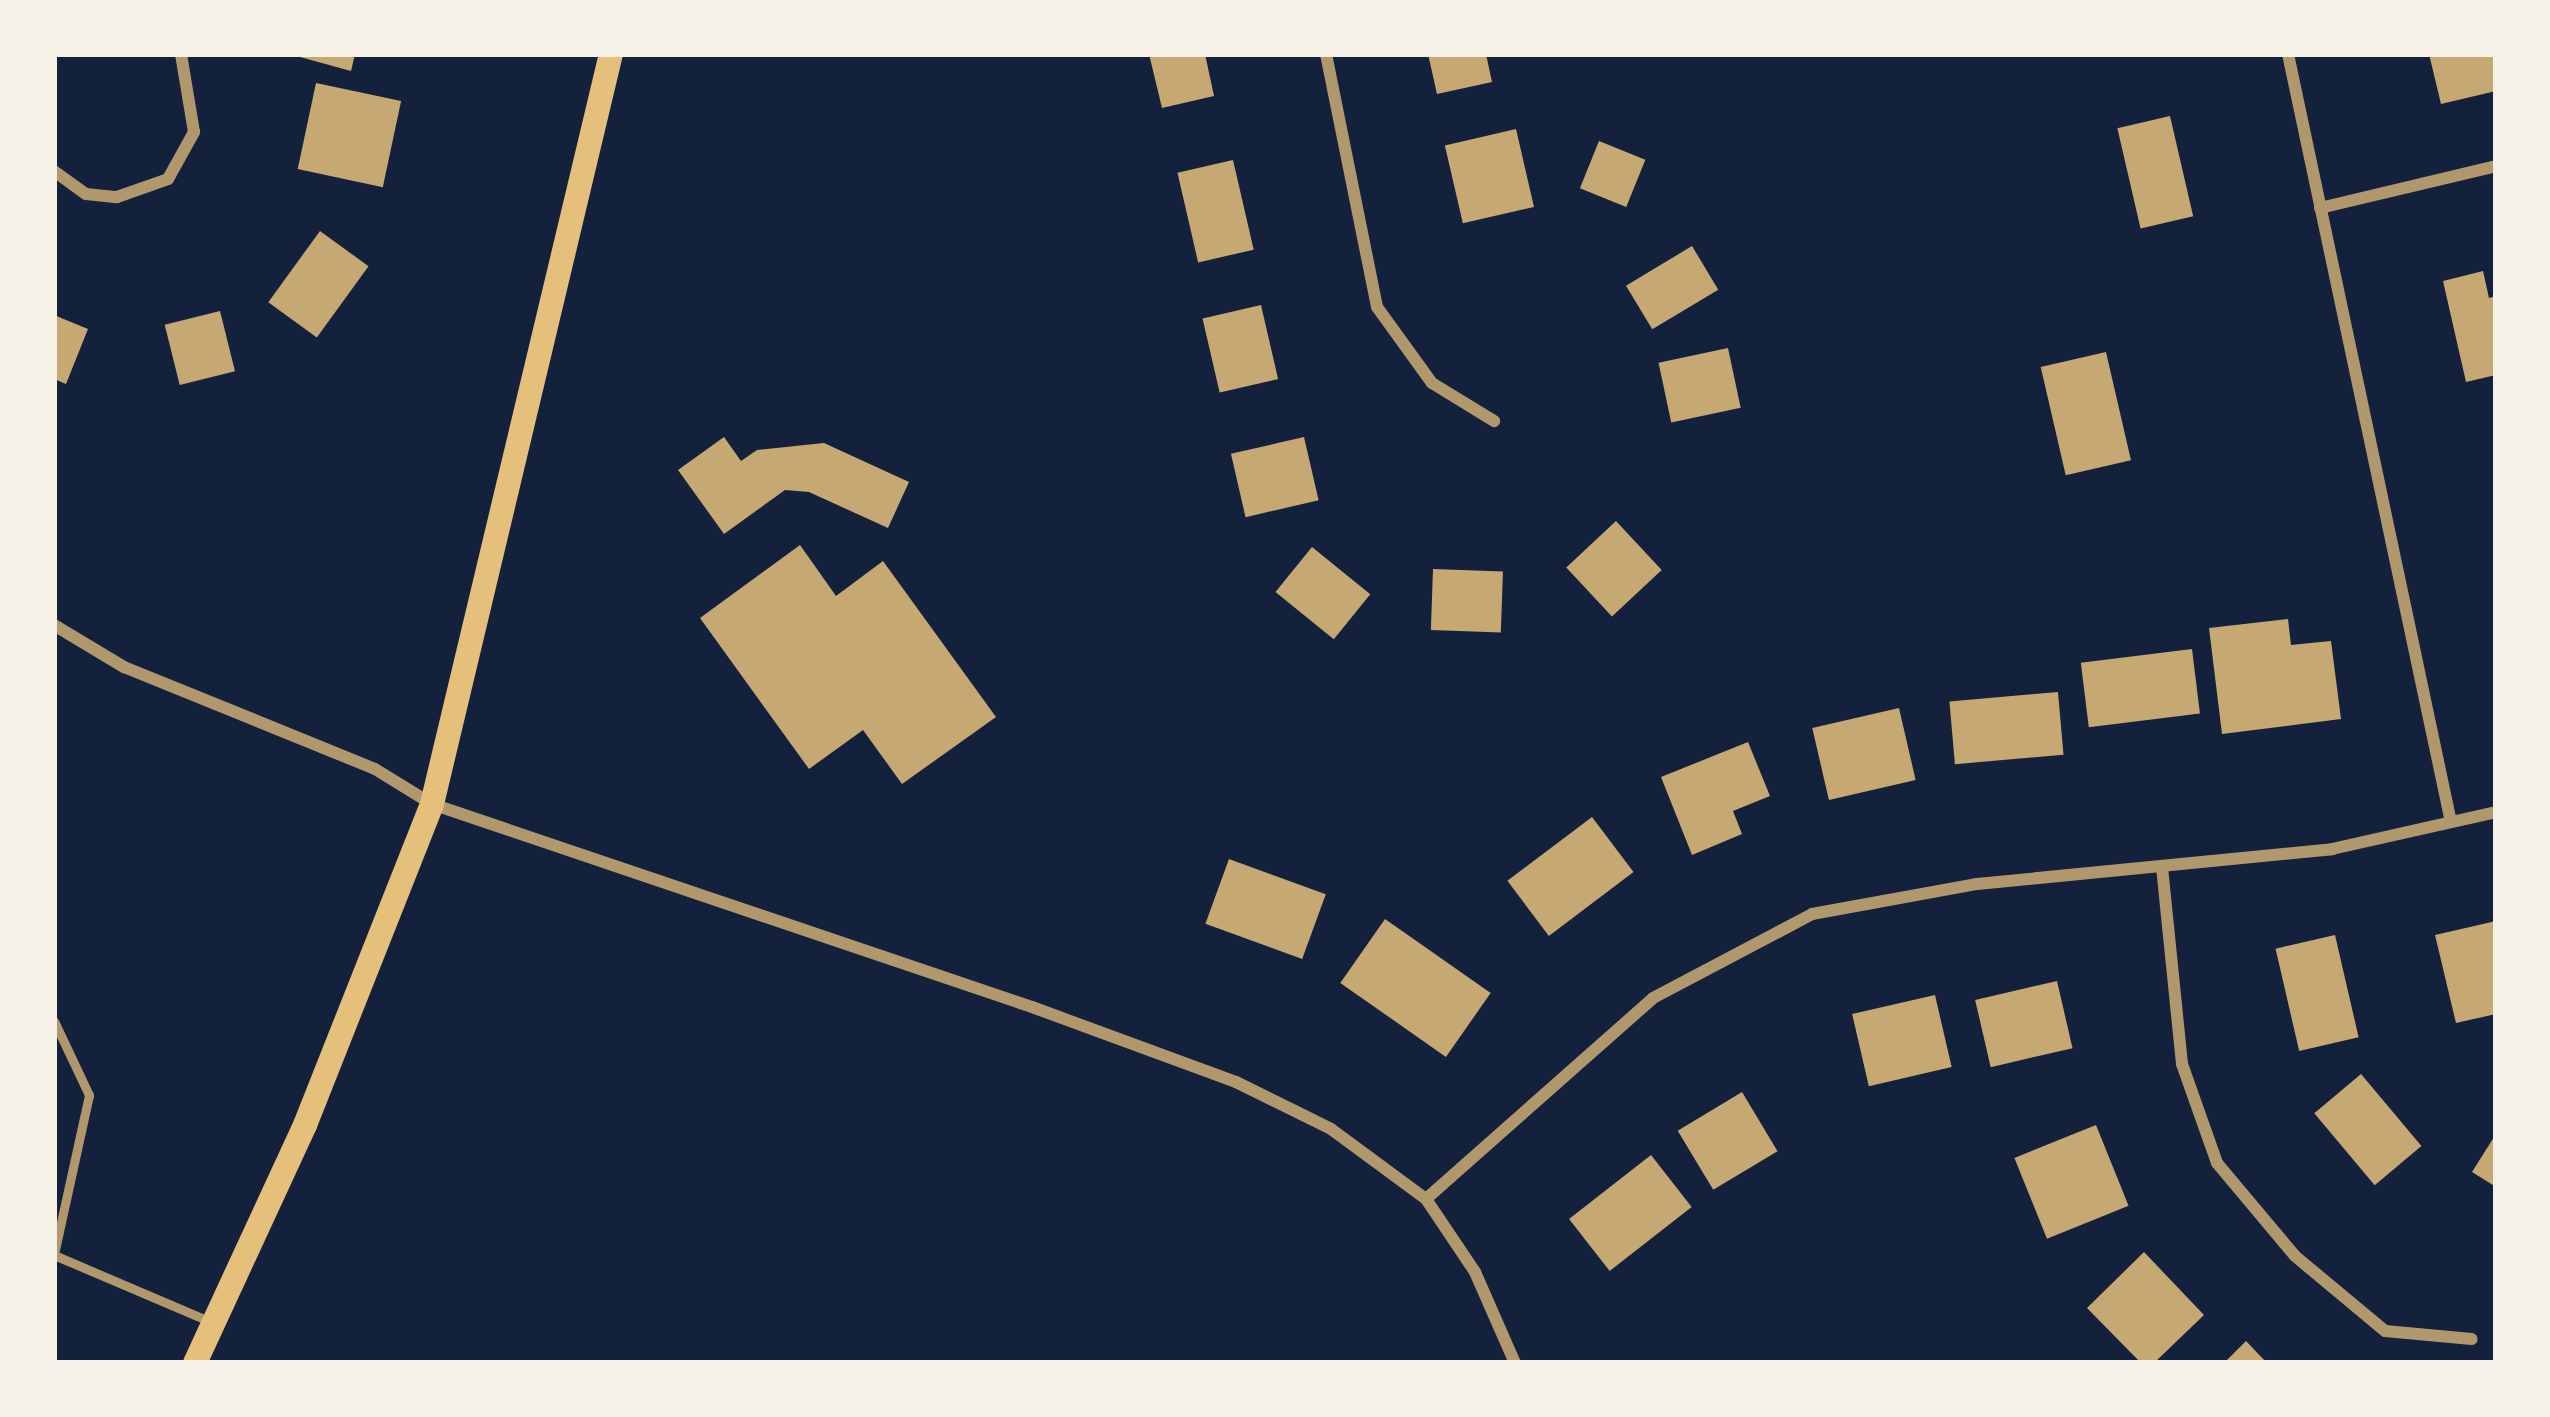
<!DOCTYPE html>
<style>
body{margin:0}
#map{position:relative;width:2550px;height:1417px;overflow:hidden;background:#14213d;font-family:"DejaVu Sans",sans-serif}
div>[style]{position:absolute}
.building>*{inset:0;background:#c6a872;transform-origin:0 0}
.service>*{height:9px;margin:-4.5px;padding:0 4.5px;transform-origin:4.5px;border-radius:4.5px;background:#b1986c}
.minor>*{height:12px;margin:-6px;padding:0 6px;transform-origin:6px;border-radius:6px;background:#b1986c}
.secondary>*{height:24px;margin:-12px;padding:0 12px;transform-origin:12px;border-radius:12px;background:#e5c07b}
span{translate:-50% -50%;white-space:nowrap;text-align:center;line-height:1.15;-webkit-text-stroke:9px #f6f1e7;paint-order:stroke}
.frame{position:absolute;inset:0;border:57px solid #f6f1e7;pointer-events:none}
</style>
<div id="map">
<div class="building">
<div style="clip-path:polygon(289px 54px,355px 54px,351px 71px)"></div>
<div style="clip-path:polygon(1149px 54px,1205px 54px,1214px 96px,1162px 108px)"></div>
<div style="clip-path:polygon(1428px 54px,1486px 54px,1492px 82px,1437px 94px)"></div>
<div style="clip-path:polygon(2429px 54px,2496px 54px,2496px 91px,2441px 104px)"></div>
<div style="left:316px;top:83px;width:87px;height:88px;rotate:12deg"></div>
<div style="left:2170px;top:116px;width:103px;height:54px;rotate:77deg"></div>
<div style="left:1516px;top:129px;width:80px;height:73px;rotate:77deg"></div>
<div style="left:1599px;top:141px;width:50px;height:51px;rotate:22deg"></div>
<div style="left:1233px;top:160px;width:92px;height:57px;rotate:77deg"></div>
<div style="left:320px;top:231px;width:60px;height:88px;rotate:36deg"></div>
<div style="left:1692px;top:246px;width:51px;height:77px;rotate:59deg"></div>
<div style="clip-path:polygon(2483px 271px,2489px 298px,2496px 296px,2496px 375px,2466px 382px,2443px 281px)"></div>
<div style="left:1261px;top:305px;width:76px;height:60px;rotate:77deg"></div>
<div style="left:220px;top:311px;width:62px;height:57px;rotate:76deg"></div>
<div style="clip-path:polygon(54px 315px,88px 329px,66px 384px,54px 379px)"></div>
<div style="left:1728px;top:348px;width:61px;height:71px;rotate:78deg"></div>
<div style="left:2106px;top:352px;width:111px;height:67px;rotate:77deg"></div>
<div style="clip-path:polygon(724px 437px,741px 461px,757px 450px,824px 443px,909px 482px,888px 528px,809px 492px,785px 490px,724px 534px,678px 470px)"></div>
<div style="left:1304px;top:437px;width:65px;height:75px;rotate:77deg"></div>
<div style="left:1616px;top:521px;width:67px;height:68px;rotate:47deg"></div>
<div style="clip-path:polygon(800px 545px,836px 596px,883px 561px,996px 717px,902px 784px,863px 730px,809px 769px,700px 618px)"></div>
<div style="left:1312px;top:547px;width:75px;height:58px;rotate:39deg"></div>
<div style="left:1433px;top:569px;width:70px;height:61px;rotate:2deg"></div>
<div style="clip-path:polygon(2288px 619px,2291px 645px,2331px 641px,2341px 719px,2222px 734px,2209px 628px)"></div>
<div style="left:2192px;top:649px;width:65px;height:112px;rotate:83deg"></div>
<div style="left:2058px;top:692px;width:63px;height:109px;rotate:85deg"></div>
<div style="left:1899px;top:708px;width:74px;height:89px;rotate:77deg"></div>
<div style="clip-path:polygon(1748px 742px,1770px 796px,1733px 811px,1742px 834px,1692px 855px,1661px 777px)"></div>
<div style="left:1592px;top:817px;width:69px;height:106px;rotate:53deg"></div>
<div style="left:1229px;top:859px;width:103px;height:69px;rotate:20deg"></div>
<div style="left:1385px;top:919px;width:129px;height:78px;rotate:35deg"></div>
<div style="clip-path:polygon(2496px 921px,2496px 1014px,2456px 1023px,2435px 935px)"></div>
<div style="left:2335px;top:935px;width:105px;height:61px;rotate:77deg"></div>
<div style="left:2057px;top:981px;width:69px;height:84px;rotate:77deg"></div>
<div style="left:1935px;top:995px;width:74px;height:85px;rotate:77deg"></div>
<div style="left:2361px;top:1074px;width:94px;height:61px;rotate:50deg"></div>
<div style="left:1742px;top:1092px;width:69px;height:75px;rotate:59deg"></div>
<div style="left:2096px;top:1125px;width:87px;height:88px;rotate:68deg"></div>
<div style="clip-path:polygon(2496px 1134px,2496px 1187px,2472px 1172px)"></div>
<div style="left:1651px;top:1155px;width:66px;height:104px;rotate:52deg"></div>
<div style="clip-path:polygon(2144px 1252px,2204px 1315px,2154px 1363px,2141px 1363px,2087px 1308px)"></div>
<div style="clip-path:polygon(2246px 1341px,2267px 1363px,2224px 1363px)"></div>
</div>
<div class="service">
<div style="left:54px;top:1021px;width:82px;rotate:64.7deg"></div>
<div style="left:89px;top:1095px;width:163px;rotate:102.4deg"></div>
<div style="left:54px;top:1255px;width:168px;rotate:23.1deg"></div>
</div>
<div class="minor">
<div style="left:1326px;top:54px;width:258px;rotate:78.6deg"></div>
<div style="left:1377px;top:307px;width:94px;rotate:54.1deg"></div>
<div style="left:1432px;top:383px;width:73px;rotate:31.5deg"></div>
<div style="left:2288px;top:54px;width:785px;rotate:78.02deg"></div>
<div style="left:54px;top:171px;width:39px;rotate:36deg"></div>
<div style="left:86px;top:194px;width:31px;rotate:6deg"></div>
<div style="left:117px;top:197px;width:54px;rotate:-19.4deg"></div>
<div style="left:168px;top:179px;width:54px;rotate:-61deg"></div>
<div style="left:194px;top:132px;width:79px;rotate:-99.5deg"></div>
<div style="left:2320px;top:208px;width:181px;rotate:-13.4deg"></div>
<div style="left:54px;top:625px;width:82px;rotate:31deg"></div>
<div style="left:124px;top:667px;width:271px;rotate:22.1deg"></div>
<div style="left:375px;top:769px;width:67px;rotate:31.6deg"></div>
<div style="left:432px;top:804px;width:633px;rotate:18.69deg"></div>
<div style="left:1032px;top:1007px;width:217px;rotate:20.2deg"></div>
<div style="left:1236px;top:1082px;width:106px;rotate:26.3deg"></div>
<div style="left:1331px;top:1129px;width:118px;rotate:36.4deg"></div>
<div style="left:1426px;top:1199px;width:88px;rotate:56.1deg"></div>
<div style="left:1475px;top:1272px;width:99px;rotate:66.3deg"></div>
<div style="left:2162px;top:867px;width:198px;rotate:84.2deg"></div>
<div style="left:2182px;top:1064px;width:105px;rotate:70.5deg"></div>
<div style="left:2217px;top:1163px;width:121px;rotate:50deg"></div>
<div style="left:2295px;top:1256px;width:117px;rotate:39.8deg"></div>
<div style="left:2385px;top:1331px;width:87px;rotate:5.3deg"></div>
<div style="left:1426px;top:1199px;width:303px;rotate:-41.5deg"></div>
<div style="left:1653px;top:998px;width:180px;rotate:-27.8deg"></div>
<div style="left:1812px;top:914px;width:168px;rotate:-10.3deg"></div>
<div style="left:1977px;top:884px;width:357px;rotate:-5.6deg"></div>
<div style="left:2332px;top:849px;width:168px;rotate:-12.7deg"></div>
</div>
<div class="secondary">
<div style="left:195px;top:1363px;width:262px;rotate:-65.2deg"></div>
<div style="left:305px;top:1125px;width:345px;rotate:-68.4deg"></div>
<div style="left:432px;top:804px;width:771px;rotate:-76.58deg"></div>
</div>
<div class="frame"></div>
</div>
